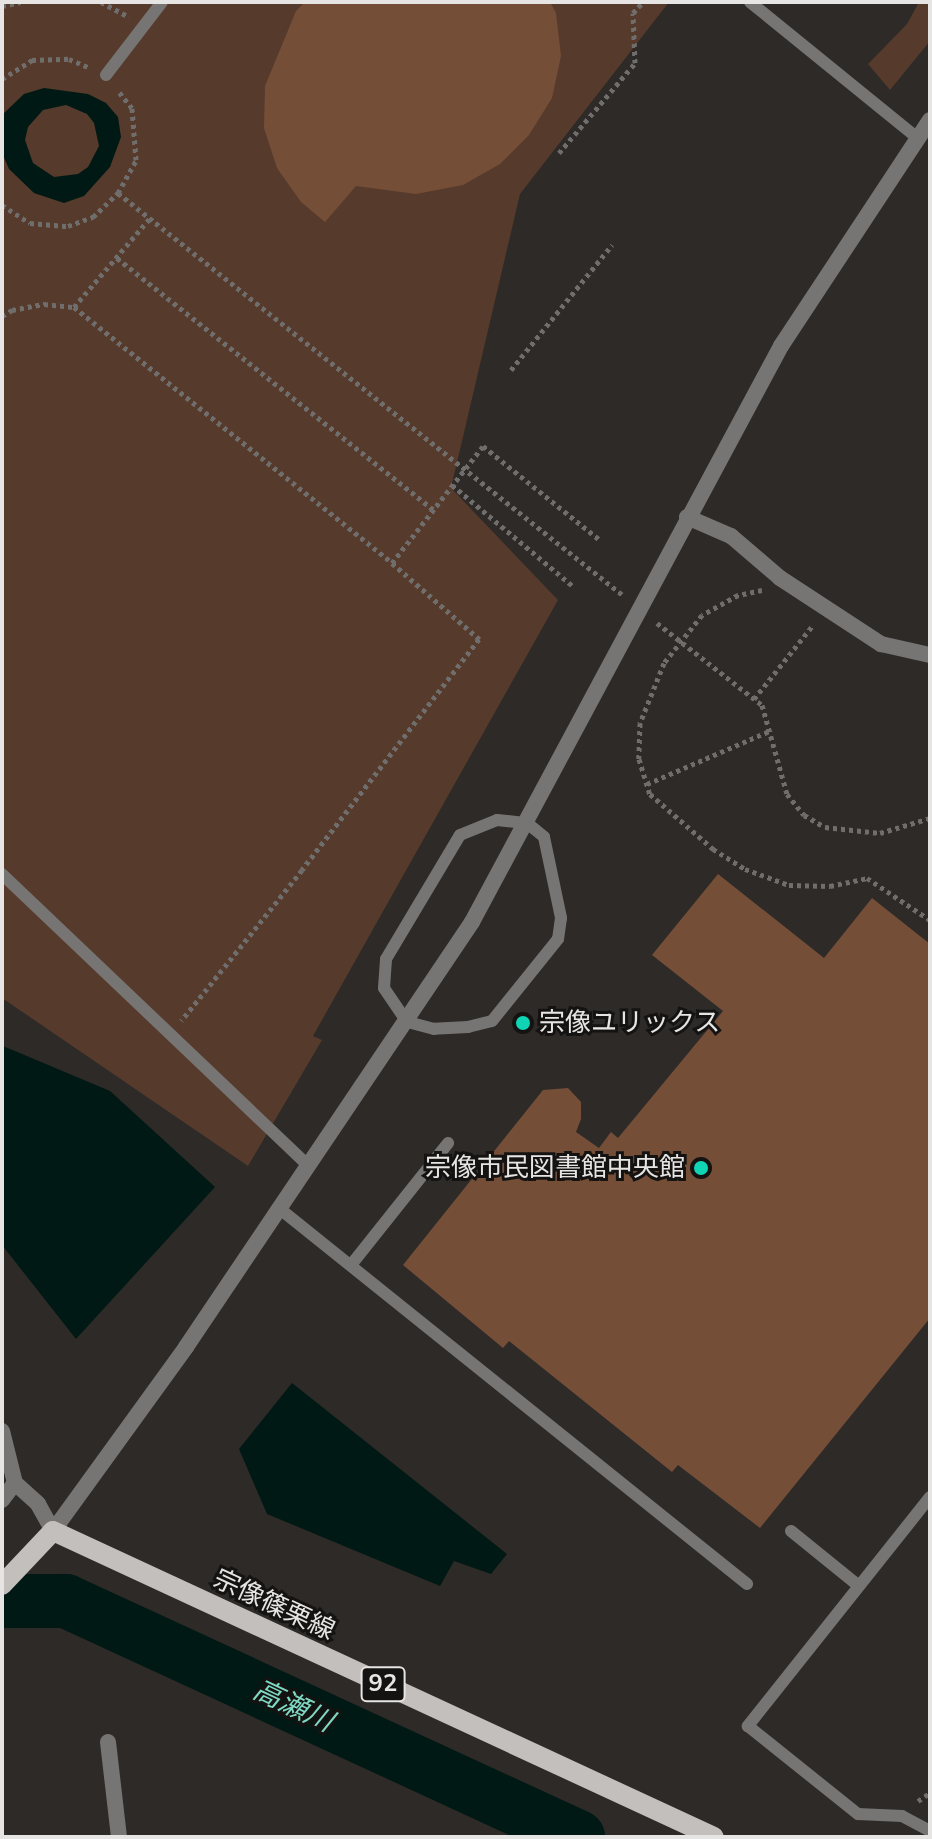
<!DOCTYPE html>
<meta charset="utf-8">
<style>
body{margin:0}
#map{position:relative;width:932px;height:1839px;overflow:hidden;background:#2d2a28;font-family:"Nunito Sans","Noto Sans JP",sans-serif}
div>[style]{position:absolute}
.green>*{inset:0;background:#563a2b}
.water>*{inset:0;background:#001914}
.river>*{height:54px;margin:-27px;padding:0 27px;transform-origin:27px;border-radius:27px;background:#001914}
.building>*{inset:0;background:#754e38}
.path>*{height:5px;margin-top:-2.5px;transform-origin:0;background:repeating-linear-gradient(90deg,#706e6c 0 4px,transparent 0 8px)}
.service>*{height:12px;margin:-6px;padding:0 6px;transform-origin:6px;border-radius:6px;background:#777574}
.minor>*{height:16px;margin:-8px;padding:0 8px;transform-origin:8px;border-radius:8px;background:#777574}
.tertiary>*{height:16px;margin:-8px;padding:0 8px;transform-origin:8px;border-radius:8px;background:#777574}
.primary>*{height:20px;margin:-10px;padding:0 10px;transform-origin:10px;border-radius:10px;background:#c3bfbd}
.dots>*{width:22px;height:22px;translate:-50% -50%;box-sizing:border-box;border:4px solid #141312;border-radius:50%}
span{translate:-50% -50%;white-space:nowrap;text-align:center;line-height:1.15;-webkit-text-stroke:6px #141312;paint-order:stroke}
.shield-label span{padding:2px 6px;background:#141312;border:2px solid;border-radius:6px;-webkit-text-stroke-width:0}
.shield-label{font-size:24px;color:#e7e5e4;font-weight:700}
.poi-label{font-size:26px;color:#e7e5e4}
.left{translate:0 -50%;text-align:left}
.right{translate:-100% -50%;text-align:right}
.street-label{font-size:26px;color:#e7e5e4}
.water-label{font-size:28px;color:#7ed8c2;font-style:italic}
.frame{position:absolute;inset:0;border:4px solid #e7e5e4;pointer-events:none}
</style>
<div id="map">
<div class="green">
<div style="clip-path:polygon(2px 2px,669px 2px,520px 194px,451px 488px,558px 600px,313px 1036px,322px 1040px,248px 1166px,2px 998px)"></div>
<div style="clip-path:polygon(919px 2px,930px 2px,930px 41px,890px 90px,868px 64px,907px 24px)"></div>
</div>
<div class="water">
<div style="clip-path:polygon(evenodd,44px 88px,88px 94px,106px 103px,118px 117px,121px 137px,110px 167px,84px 196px,64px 203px,34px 193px,9px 169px,2px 153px,2px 115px,24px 94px,44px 88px,66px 105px,87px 114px,94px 123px,99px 146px,88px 167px,78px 174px,54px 177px,33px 163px,25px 140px,28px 127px,43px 110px,66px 105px)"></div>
<div style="clip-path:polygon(3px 1046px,110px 1091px,215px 1187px,76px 1339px,2px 1245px)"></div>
<div style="clip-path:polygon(292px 1383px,507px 1554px,491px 1574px,454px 1561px,440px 1586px,267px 1514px,239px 1449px)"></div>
</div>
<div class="river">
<div style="left:2px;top:1601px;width:64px"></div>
<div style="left:66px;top:1601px;width:564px;rotate:24.75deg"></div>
</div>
<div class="building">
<div style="clip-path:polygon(305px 2px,550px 2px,556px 13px,561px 56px,552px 98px,529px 135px,500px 164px,463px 185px,416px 194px,356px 186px,325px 222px,301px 202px,277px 168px,264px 128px,265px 86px,296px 11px)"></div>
<div style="clip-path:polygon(718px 874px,824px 958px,872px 898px,930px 944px,930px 1318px,760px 1528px,678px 1465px,672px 1472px,509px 1341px,503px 1348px,403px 1265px,543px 1090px,568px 1088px,581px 1102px,581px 1119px,576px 1132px,599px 1148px,611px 1132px,618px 1138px,723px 1011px,652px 955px)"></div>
</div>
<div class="path">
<div style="left:101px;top:2px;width:32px;rotate:28deg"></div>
<div style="left:2px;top:6px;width:19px;rotate:-12deg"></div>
<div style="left:2px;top:79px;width:36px;rotate:-32deg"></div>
<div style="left:32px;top:60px;width:37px;rotate:-2deg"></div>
<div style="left:69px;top:59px;width:23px;rotate:23deg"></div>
<div style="left:559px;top:153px;width:118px;rotate:-49.8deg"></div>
<div style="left:635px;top:63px;width:50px;rotate:-92.3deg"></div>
<div style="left:633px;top:13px;width:15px;rotate:-48deg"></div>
<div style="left:118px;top:193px;width:647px;rotate:38.54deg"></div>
<div style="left:2px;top:205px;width:33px;rotate:33deg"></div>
<div style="left:30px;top:223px;width:38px;rotate:5deg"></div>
<div style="left:68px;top:226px;width:27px;rotate:-20deg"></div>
<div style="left:93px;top:217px;width:35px;rotate:-44deg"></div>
<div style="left:118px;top:193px;width:38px;rotate:-61deg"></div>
<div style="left:136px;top:160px;width:52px;rotate:-94.4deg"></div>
<div style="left:132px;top:108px;width:22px;rotate:-129deg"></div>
<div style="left:117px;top:258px;width:404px;rotate:38.5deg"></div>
<div style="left:74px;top:307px;width:117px;rotate:-49.5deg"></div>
<div style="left:2px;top:316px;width:12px;rotate:-31deg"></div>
<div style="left:12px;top:310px;width:33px;rotate:-11deg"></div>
<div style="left:44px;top:304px;width:30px;rotate:6deg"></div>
<div style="left:74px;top:307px;width:408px;rotate:38.8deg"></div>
<div style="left:392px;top:563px;width:116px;rotate:41.1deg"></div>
<div style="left:479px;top:639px;width:291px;rotate:127.5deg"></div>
<div style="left:302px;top:870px;width:193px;rotate:128.7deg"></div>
<div style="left:511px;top:370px;width:161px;rotate:-51.1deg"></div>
<div style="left:452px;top:485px;width:158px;rotate:39.9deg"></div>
<div style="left:392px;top:563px;width:148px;rotate:-52.1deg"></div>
<div style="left:483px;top:446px;width:150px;rotate:38.8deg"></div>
<div style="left:762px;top:590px;width:25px;rotate:168deg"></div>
<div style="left:738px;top:595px;width:41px;rotate:150.9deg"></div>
<div style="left:702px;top:615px;width:61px;rotate:128.4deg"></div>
<div style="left:664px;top:663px;width:65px;rotate:111.8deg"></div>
<div style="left:640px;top:723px;width:36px;rotate:92deg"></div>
<div style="left:639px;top:759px;width:37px;rotate:73deg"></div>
<div style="left:650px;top:794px;width:84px;rotate:41.1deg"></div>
<div style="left:713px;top:849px;width:38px;rotate:32deg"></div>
<div style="left:745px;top:869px;width:47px;rotate:20deg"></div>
<div style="left:789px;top:885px;width:41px;rotate:1.4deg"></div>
<div style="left:830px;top:886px;width:38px;rotate:-12deg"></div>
<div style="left:867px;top:878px;width:76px;rotate:33.7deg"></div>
<div style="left:657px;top:623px;width:133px;rotate:38deg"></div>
<div style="left:762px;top:705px;width:92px;rotate:74.3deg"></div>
<div style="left:787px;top:794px;width:27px;rotate:51deg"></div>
<div style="left:804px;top:815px;width:24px;rotate:30deg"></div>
<div style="left:825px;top:827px;width:55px;rotate:6.2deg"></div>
<div style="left:880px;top:833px;width:52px;rotate:-16.7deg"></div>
<div style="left:754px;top:699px;width:95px;rotate:-51.4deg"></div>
<div style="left:647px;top:784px;width:136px;rotate:-23.4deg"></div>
<div style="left:918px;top:1801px;width:14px;rotate:-34deg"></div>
</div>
<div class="service">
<div style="left:750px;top:2px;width:214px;rotate:39.1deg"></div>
<div style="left:106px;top:75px;width:92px;rotate:-52.5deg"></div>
<div style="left:497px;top:820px;width:30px;rotate:6deg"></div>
<div style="left:527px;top:823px;width:22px;rotate:39deg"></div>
<div style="left:544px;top:837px;width:83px;rotate:78.1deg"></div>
<div style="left:561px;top:918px;width:21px;rotate:98deg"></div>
<div style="left:558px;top:939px;width:105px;rotate:128.8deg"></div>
<div style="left:492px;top:1021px;width:25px;rotate:166deg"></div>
<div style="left:468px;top:1027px;width:34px;rotate:177deg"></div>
<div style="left:434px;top:1029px;width:28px;rotate:-165deg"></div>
<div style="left:407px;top:1022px;width:41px;rotate:-124.1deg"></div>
<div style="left:384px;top:988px;width:29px;rotate:-86deg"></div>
<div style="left:386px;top:959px;width:144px;rotate:-59.2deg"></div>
<div style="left:460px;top:835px;width:40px;rotate:-22deg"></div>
<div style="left:2px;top:874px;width:424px;rotate:43.6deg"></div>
<div style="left:280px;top:1209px;width:599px;rotate:38.76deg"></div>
<div style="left:351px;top:1265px;width:156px;rotate:-51.5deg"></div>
<div style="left:930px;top:1497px;width:293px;rotate:128.5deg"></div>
<div style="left:748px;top:1726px;width:141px;rotate:38.7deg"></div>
<div style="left:858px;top:1814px;width:44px;rotate:2.6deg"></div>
<div style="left:902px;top:1816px;width:32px;rotate:28deg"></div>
<div style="left:791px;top:1531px;width:87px;rotate:39deg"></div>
</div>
<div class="minor">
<div style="left:687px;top:517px;width:48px;rotate:23.4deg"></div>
<div style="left:731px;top:536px;width:65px;rotate:40.6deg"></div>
<div style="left:780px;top:578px;width:121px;rotate:33.2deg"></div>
<div style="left:881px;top:644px;width:50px;rotate:12.7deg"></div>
<div style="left:2px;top:1431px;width:54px;rotate:76deg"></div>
<div style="left:15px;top:1483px;width:31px;rotate:42deg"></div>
<div style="left:38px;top:1504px;width:31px;rotate:61deg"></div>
<div style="left:2px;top:1500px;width:21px;rotate:-53deg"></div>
<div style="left:108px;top:1742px;width:96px;rotate:83.4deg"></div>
</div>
<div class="tertiary">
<div style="left:53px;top:1531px;width:227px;rotate:-54.1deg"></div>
<div style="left:186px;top:1347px;width:512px;rotate:-56.06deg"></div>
<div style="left:472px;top:922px;width:654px;rotate:-61.79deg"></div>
<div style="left:781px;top:346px;width:271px;rotate:-56.6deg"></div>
</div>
<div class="primary">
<div style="left:2px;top:1585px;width:74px;rotate:-46.6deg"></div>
<div style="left:53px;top:1531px;width:728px;rotate:24.84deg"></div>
</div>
<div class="dots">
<div style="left:523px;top:1023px;background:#0fd5b4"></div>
<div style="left:701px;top:1168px;background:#0fd5b4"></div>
</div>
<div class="shield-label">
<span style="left:383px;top:1684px">92</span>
</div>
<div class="poi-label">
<span class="left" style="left:539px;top:1023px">宗像ユリックス</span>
<span class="right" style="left:685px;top:1168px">宗像市民図書館中央館</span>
</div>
<div class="street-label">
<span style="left:274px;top:1605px;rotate:25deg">宗像篠栗線</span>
</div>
<div class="water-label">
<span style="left:293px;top:1706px;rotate:25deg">高瀬川</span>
</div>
<div class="frame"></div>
</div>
